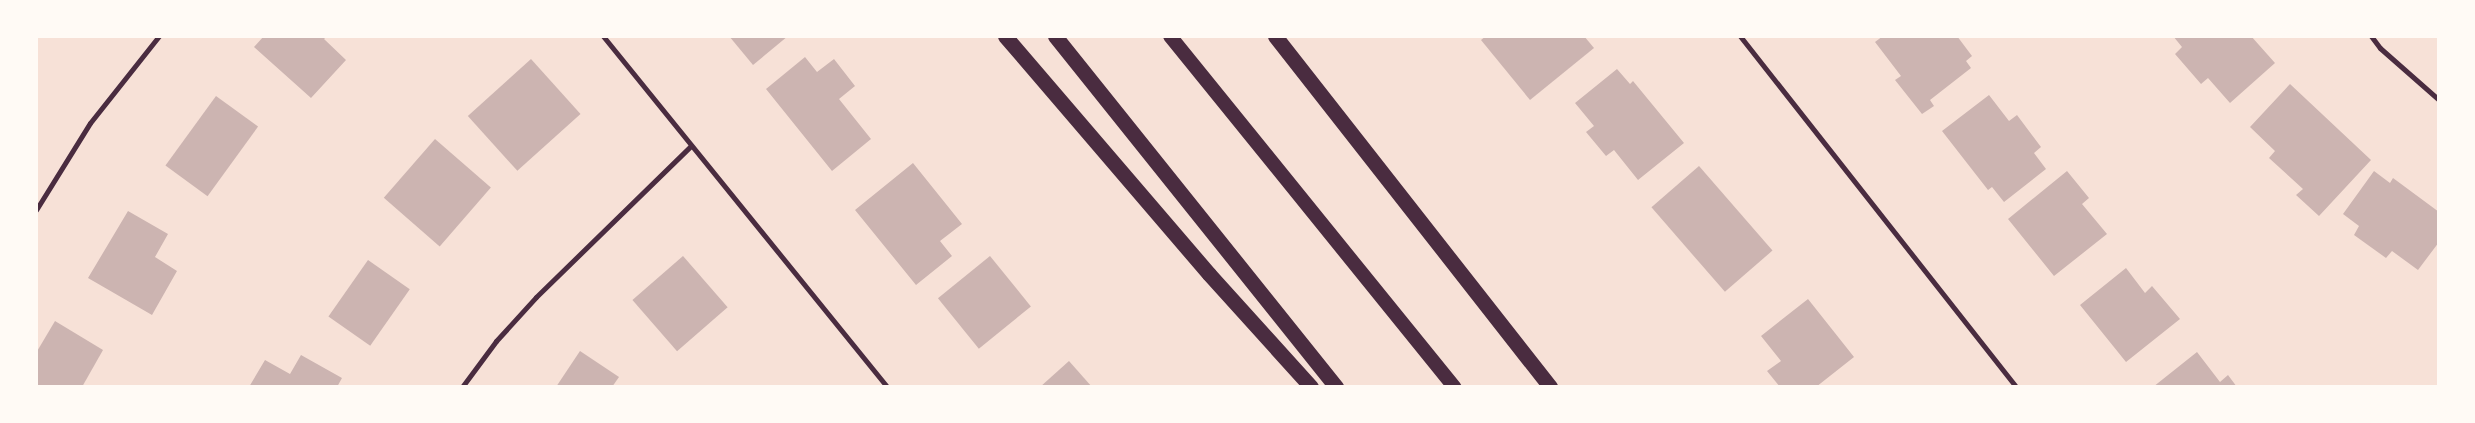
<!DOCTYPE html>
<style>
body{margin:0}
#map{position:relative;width:2475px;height:423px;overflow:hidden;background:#f7e1d7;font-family:Arial,sans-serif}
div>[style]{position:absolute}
.building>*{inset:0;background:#ccb4b1;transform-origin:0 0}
.minor>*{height:5px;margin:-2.5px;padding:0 2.5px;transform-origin:2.5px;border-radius:2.5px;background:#4a2c40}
.trunk>*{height:14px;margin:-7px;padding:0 7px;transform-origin:7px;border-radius:7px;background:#4a2c40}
.motorway>*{height:15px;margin:-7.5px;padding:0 7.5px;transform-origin:7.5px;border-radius:7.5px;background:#4a2c40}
span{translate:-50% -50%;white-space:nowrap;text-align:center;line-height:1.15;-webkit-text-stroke:4.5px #fffaf5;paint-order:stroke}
.frame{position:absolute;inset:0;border:38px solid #fffaf5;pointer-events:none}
</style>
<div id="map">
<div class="building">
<div style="clip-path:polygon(264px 36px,327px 36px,324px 39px,346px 60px,311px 98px,254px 47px)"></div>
<div style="clip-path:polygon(729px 36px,788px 36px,753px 65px)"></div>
<div style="clip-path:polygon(1486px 36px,1584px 36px,1594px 48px,1530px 100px,1481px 40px)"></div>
<div style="clip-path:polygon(1883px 36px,1957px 36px,1972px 56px,1966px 61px,1971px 68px,1930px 100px,1934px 106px,1922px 114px,1895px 80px,1901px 76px,1875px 42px)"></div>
<div style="clip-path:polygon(2173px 36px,2251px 36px,2275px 63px,2230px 103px,2208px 78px,2201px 84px,2175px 54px,2182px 47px)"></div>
<div style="clip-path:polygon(805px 57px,817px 72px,834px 59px,855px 86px,839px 99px,871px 139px,832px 171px,766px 89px)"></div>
<div style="left:531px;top:59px;width:74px;height:85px;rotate:48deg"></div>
<div style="clip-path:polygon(1617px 69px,1630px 84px,1633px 81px,1684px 143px,1638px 180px,1614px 150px,1606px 156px,1586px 132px,1594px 126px,1575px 103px)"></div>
<div style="clip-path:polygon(2290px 84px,2371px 160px,2319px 216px,2296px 195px,2303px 189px,2269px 158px,2275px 151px,2250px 127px)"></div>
<div style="clip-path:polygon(1989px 95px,2009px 121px,2017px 115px,2041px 147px,2034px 153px,2046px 169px,2004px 202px,1992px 187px,1988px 190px,1942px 131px)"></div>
<div style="left:216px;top:96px;width:52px;height:86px;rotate:36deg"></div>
<div style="left:435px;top:139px;width:74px;height:78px;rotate:41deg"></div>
<div style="clip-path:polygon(913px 163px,962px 224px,940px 241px,952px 256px,916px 285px,855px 210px)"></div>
<div style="left:1699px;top:166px;width:112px;height:63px;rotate:49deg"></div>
<div style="clip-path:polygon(2067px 171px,2089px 198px,2082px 204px,2107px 234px,2054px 276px,2008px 219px)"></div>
<div style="clip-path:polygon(2374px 171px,2390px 183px,2393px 178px,2439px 212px,2439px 242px,2418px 270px,2392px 251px,2386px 258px,2354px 235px,2359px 226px,2343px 214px)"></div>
<div style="clip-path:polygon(128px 211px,168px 234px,155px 257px,177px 271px,152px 315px,88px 278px)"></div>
<div style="left:683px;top:256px;width:68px;height:67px;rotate:49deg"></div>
<div style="left:990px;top:256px;width:65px;height:67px;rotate:51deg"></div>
<div style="left:368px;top:260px;width:51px;height:69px;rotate:35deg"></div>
<div style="clip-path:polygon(2126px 268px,2145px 293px,2152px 286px,2180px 319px,2126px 362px,2080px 305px)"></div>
<div style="clip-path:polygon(1808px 299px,1854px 357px,1816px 387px,1780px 387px,1767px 371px,1781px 361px,1761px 336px)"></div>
<div style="clip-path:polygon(55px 321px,103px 350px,82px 387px,36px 387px,36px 353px)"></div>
<div style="clip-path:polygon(580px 351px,619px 377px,612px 387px,556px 387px)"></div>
<div style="clip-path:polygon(2197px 352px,2220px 382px,2228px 375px,2237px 387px,2153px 387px)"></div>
<div style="clip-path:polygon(301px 355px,342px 378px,337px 387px,249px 387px,265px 360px,290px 374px)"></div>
<div style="clip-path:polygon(1069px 361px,1092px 387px,1040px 387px)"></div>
</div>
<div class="minor">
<div style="left:603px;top:36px;width:452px;rotate:51deg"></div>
<div style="left:1740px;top:36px;width:447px;rotate:51.8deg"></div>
<div style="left:2371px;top:36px;width:15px;rotate:53deg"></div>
<div style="left:2380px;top:48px;width:79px;rotate:41.4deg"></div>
<div style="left:36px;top:210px;width:102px;rotate:-58.2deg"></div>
<div style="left:90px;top:123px;width:111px;rotate:-51.6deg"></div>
<div style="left:462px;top:387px;width:57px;rotate:-53.5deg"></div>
<div style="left:496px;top:341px;width:59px;rotate:-47.7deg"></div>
<div style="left:536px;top:297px;width:216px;rotate:-44.3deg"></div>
</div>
<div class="trunk">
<div style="left:1170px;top:36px;width:452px;rotate:51deg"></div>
</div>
<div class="motorway">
<div style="left:1005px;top:36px;width:313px;rotate:49.4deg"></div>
<div style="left:1209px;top:274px;width:152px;rotate:47.9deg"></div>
<div style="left:1055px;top:36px;width:450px;rotate:51.3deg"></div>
<div style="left:1275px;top:36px;width:446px;rotate:51.9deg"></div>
</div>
<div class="frame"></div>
</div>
